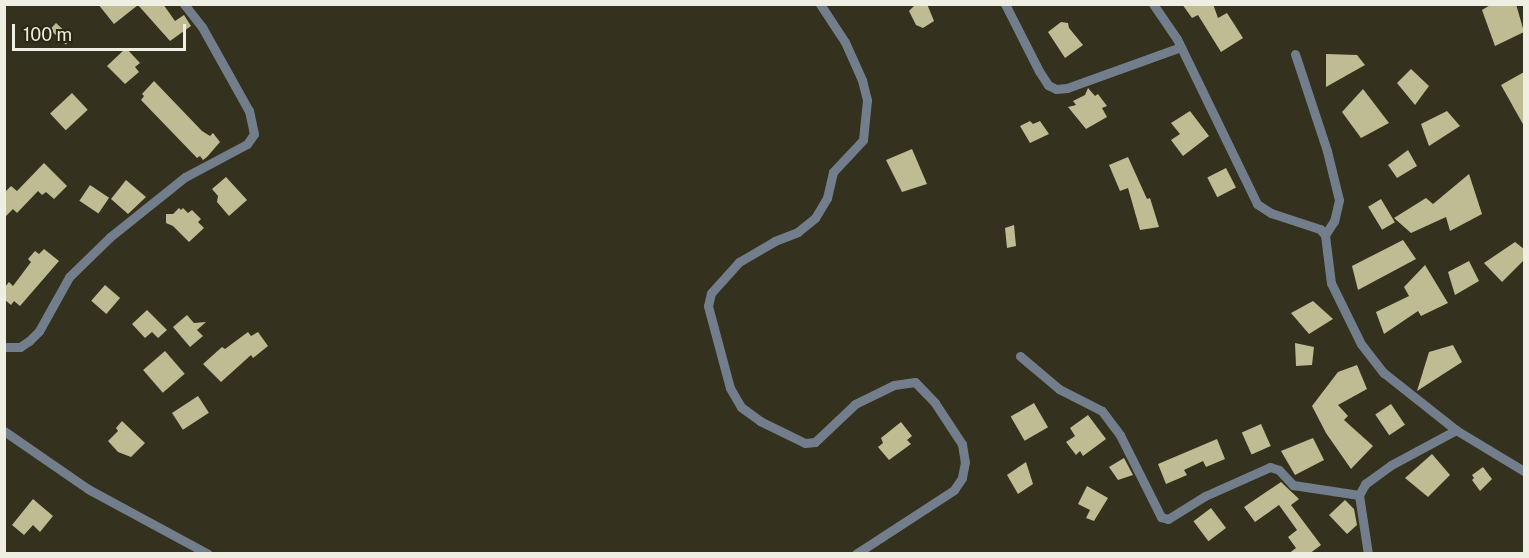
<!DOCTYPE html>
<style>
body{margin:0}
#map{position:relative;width:1529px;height:558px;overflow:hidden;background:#34321e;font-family:"Public Sans",sans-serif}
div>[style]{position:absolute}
.building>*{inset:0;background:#bfbb93;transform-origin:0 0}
.street>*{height:9px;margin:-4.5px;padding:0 4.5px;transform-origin:4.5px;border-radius:4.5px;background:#737e8c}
span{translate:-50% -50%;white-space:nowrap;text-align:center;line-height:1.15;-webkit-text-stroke:6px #2a2814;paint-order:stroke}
.frame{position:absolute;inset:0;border:6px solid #efeee2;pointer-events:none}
.scale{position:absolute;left:12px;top:24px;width:174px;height:27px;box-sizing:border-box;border:3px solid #efeee2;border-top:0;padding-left:8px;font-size:18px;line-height:21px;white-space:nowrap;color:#efeee2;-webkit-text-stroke:4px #2a2814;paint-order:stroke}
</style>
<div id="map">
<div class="building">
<div style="clip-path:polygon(98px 4px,163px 4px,175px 21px,184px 15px,191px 26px,170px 41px,138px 5px,114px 24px)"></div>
<div style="clip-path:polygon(916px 4px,927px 4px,934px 21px,923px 28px,916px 25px,909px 11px)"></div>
<div style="clip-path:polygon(1182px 4px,1213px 4px,1218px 18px,1227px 13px,1243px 38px,1221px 52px,1198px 15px,1192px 18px)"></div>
<div style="clip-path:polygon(1492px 4px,1516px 4px,1524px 32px,1495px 46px,1482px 10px)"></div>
<div style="clip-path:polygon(1061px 22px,1068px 23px,1069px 28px,1083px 45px,1065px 58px,1048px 32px)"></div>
<div style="left:56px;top:23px;width:22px;height:9px;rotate:43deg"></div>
<div style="clip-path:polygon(126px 48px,140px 63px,135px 67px,139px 72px,125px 84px,107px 66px)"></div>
<div style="clip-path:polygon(1326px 54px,1357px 55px,1365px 65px,1326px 87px)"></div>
<div style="clip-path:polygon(1411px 69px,1429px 86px,1415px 105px,1397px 83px)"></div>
<div style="clip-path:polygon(1524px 72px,1524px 126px,1501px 85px)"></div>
<div style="clip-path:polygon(154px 81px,202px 131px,210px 136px,213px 133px,220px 142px,207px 157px,203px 160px,200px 156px,197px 158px,141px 100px,144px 96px,142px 94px)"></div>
<div style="clip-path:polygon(1088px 88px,1095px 96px,1098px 94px,1107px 106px,1102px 108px,1107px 117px,1086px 129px,1068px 107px,1076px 105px,1073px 101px,1085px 95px)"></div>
<div style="clip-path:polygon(1363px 89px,1389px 123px,1361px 138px,1342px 112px)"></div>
<div style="left:72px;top:93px;width:23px;height:30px;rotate:47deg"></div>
<div style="clip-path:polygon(1190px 111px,1209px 136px,1183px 156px,1171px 140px,1180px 134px,1171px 123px)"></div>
<div style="clip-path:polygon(1447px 111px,1460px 126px,1429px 146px,1421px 124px)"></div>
<div style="clip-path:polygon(1030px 121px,1033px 124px,1040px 121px,1049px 134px,1030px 143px,1020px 126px)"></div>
<div style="clip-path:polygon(912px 149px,927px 184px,902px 192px,886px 160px)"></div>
<div style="clip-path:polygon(1408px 150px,1417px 166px,1397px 178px,1388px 165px)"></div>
<div style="clip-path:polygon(1128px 157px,1147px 199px,1150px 198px,1159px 227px,1140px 230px,1128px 188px,1120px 191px,1109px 165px)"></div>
<div style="clip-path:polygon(44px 163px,67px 186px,54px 199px,46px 192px,42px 195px,38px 191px,17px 213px,13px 209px,4px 218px,4px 193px,11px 186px,17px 191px)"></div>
<div style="left:1226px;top:168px;width:22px;height:21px;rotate:63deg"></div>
<div style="clip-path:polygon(1469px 174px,1482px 214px,1450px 231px,1446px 217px,1411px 233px,1394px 218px,1426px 198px,1433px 204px)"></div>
<div style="clip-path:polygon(226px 177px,247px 200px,229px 216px,217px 202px,218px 196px,212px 189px)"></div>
<div style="clip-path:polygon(126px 180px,146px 197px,128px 214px,111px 199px)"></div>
<div style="left:90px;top:185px;width:23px;height:19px;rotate:34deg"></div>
<div style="left:1381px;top:199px;width:27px;height:15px;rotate:59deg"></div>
<div style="clip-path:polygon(179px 208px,181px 210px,183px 208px,188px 213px,192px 210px,201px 219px,198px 222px,204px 228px,189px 242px,173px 226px,166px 223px,166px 214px,173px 214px)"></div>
<div style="clip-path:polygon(1014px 225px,1016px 246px,1007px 248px,1005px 228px)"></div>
<div style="clip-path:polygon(1403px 240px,1416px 259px,1358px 290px,1352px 266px)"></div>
<div style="clip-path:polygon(1515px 242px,1524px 249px,1524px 260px,1502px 282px,1484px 263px)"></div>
<div style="clip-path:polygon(44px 249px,59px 261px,20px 306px,14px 301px,11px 305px,4px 299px,4px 288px,9px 282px,13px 286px,31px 262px,28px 259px,35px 251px,39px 254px)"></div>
<div style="clip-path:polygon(1469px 261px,1479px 281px,1455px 295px,1448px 272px)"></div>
<div style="clip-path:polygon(1425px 265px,1448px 303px,1421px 316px,1418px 311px,1384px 334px,1376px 312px,1409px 296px,1404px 287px)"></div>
<div style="left:105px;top:285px;width:20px;height:21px;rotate:41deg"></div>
<div style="clip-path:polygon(1313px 301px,1333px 319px,1309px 334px,1291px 313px)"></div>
<div style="clip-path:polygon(147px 310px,167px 330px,158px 338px,152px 332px,145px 338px,132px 324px)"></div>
<div style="clip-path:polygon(187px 315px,194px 323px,206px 322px,197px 330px,203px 336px,190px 347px,173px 327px)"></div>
<div style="clip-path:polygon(248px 332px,251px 336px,258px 332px,268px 346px,253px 358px,251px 355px,221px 382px,203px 364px,222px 347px,225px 349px)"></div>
<div style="clip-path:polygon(1295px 343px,1314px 347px,1312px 365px,1296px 366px)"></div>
<div style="clip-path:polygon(1453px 345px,1462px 362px,1417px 391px,1429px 352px)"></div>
<div style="left:165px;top:351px;width:30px;height:29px;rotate:49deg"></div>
<div style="clip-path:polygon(1357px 365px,1367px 389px,1338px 405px,1348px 416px,1344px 420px,1373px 446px,1351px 469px,1326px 433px,1312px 406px,1338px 372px)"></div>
<div style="left:198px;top:396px;width:20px;height:31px;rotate:57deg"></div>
<div style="left:1034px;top:403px;width:28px;height:27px;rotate:60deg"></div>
<div style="left:1391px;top:404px;width:25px;height:19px;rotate:56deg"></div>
<div style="clip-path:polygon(1088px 415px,1106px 439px,1083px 456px,1080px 451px,1076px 455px,1066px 442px,1075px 436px,1070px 428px)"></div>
<div style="clip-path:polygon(122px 421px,145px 443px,131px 457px,118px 452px,108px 441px,118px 431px,116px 428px)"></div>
<div style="clip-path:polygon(901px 422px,912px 436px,907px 440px,911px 444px,889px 460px,878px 447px,883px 443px,881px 438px)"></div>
<div style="left:1261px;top:424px;width:24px;height:21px;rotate:66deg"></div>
<div style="clip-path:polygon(1313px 438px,1324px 460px,1295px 475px,1281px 451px)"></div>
<div style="clip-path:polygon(1217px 439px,1225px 459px,1206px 467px,1203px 461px,1184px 470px,1187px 475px,1166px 484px,1158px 464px)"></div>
<div style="clip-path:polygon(1432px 454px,1450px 475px,1428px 497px,1405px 478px)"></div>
<div style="clip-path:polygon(1124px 458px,1133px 475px,1118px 480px,1109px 467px)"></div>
<div style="clip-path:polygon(1026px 462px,1033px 484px,1018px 494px,1007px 475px)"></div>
<div style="clip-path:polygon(1483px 467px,1492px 479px,1480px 491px,1472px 480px,1474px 478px,1472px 475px)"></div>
<div style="clip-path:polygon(1281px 482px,1299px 499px,1291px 505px,1321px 545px,1309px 554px,1288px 554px,1296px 548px,1288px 537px,1297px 530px,1279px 505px,1255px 522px,1244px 507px)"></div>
<div style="clip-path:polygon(1087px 486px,1108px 498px,1094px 521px,1086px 518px,1090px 510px,1078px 504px)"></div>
<div style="clip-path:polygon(33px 499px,53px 516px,40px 532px,33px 525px,24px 535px,12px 525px)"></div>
<div style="clip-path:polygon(1345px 500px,1354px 509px,1357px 525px,1347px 534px,1329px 515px)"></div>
<div style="left:1211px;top:508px;width:25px;height:22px;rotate:53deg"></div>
</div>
<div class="street">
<div style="left:820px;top:4px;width:45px;rotate:56.7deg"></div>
<div style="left:845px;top:42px;width:42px;rotate:65.9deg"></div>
<div style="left:862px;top:80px;width:21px;rotate:76deg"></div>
<div style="left:867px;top:100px;width:40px;rotate:95.7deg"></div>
<div style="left:863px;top:140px;width:44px;rotate:133.2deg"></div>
<div style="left:833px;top:172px;width:27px;rotate:103deg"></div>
<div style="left:827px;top:198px;width:23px;rotate:121deg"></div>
<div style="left:815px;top:218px;width:22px;rotate:141deg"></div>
<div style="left:798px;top:232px;width:25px;rotate:159deg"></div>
<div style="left:775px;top:241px;width:42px;rotate:149.7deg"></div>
<div style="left:739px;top:262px;width:42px;rotate:132.1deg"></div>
<div style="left:711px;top:293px;width:13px;rotate:103deg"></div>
<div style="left:708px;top:306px;width:85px;rotate:75deg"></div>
<div style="left:730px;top:388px;width:22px;rotate:60deg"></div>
<div style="left:741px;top:407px;width:24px;rotate:36deg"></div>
<div style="left:760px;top:421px;width:50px;rotate:26.1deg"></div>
<div style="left:805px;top:443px;width:10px;rotate:-6deg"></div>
<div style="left:815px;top:442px;width:55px;rotate:-43.5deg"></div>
<div style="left:855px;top:404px;width:43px;rotate:-26deg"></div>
<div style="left:894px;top:385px;width:21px;rotate:-8deg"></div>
<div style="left:915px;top:382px;width:29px;rotate:46deg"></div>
<div style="left:935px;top:403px;width:49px;rotate:56.6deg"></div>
<div style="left:962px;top:444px;width:18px;rotate:81deg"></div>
<div style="left:965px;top:462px;width:16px;rotate:101deg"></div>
<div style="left:962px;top:478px;width:14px;rotate:124deg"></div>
<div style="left:954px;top:490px;width:117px;rotate:146.9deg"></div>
<div style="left:1005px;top:4px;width:75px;rotate:63.1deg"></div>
<div style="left:1039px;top:71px;width:17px;rotate:57deg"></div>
<div style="left:1048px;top:85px;width:9px;rotate:27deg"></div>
<div style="left:1056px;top:89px;width:11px;rotate:-5deg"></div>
<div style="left:1067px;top:88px;width:121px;rotate:-19.8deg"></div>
<div style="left:1153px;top:4px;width:42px;rotate:55.6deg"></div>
<div style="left:1177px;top:39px;width:183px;rotate:64.1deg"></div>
<div style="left:1257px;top:204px;width:17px;rotate:33deg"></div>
<div style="left:1271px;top:213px;width:52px;rotate:18.1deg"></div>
<div style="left:1320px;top:229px;width:8px;rotate:50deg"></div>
<div style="left:1325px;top:235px;width:48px;rotate:82.9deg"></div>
<div style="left:1331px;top:283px;width:68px;rotate:63.8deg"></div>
<div style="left:1361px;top:344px;width:37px;rotate:52deg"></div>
<div style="left:1384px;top:373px;width:92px;rotate:38.4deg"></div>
<div style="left:1456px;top:430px;width:79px;rotate:31.1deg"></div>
<div style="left:1295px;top:54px;width:102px;rotate:71.7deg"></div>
<div style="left:1327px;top:151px;width:50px;rotate:76.2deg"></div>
<div style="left:1339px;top:200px;width:22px;rotate:103deg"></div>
<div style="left:1334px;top:221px;width:17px;rotate:123deg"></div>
<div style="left:4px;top:347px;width:16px"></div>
<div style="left:20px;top:347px;width:11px;rotate:-34deg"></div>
<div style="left:29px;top:341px;width:14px;rotate:-45deg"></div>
<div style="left:39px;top:331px;width:62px;rotate:-60.9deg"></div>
<div style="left:69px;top:277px;width:57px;rotate:-44.3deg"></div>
<div style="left:110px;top:237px;width:96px;rotate:-38.7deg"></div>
<div style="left:185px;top:177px;width:70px;rotate:-28deg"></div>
<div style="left:247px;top:144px;width:12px;rotate:-55deg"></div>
<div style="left:254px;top:134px;width:24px;rotate:-102deg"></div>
<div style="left:249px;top:111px;width:96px;rotate:-119.2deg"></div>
<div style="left:202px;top:27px;width:29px;rotate:-128deg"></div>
<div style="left:1020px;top:356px;width:51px;rotate:40.2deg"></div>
<div style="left:1059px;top:389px;width:48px;rotate:27.1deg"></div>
<div style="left:1102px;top:411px;width:30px;rotate:53deg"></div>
<div style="left:1120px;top:435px;width:92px;rotate:63.4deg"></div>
<div style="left:1161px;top:517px;width:7px;rotate:16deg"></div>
<div style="left:1168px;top:519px;width:44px;rotate:-31.9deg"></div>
<div style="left:1205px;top:496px;width:71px;rotate:-24deg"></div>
<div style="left:1270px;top:467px;width:9px;rotate:18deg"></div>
<div style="left:1279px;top:470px;width:21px;rotate:47deg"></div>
<div style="left:1293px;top:485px;width:67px;rotate:8.6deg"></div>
<div style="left:4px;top:431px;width:102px;rotate:34.6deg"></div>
<div style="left:88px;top:489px;width:136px;rotate:28.4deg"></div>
<div style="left:1368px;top:554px;width:60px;rotate:-98.7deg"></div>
<div style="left:1359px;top:495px;width:13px;rotate:-61deg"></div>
<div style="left:1365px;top:484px;width:32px;rotate:-36deg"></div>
<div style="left:1391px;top:465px;width:74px;rotate:-28.3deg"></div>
</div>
<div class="frame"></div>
<div class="scale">100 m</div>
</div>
